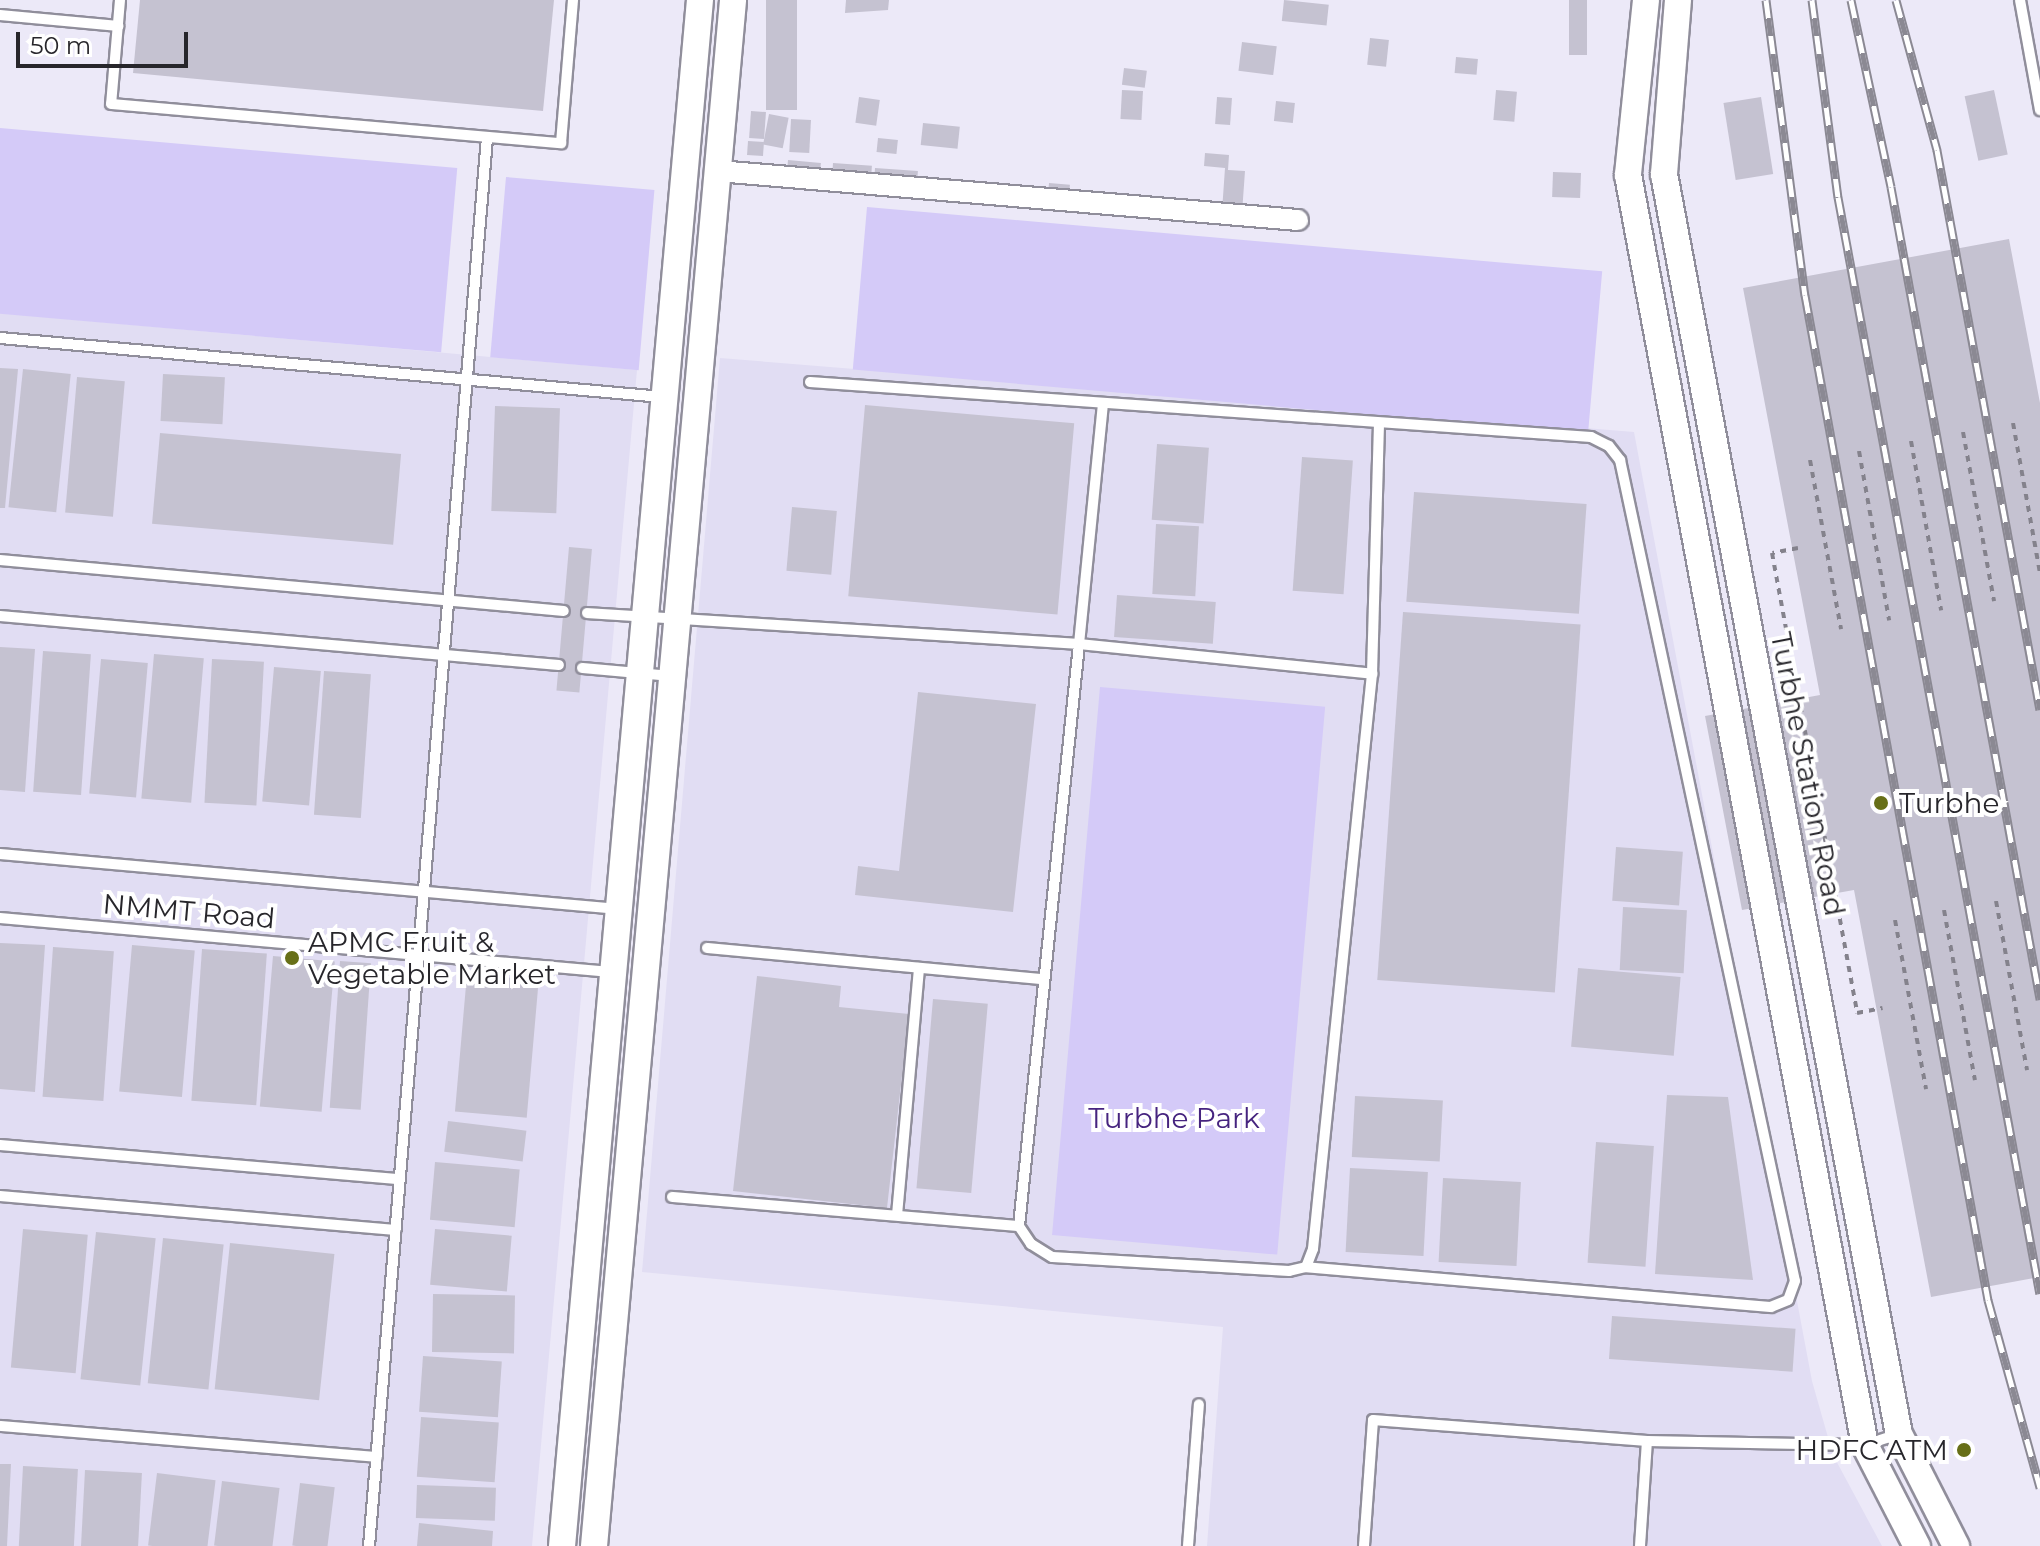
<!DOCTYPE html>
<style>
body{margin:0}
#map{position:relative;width:2040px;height:1546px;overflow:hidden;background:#ece9f8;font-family:Montserrat,sans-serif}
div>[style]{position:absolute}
.built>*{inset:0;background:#e1ddf3}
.green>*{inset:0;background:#d4caf8;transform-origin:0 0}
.building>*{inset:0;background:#c5c2d1;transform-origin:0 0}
.path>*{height:4px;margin-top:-2px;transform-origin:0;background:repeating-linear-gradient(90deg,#84828c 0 6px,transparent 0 12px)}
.roads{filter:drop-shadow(2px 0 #908e9b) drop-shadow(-2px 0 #908e9b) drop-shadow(0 2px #908e9b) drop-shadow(0 -2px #908e9b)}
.service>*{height:10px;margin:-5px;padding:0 5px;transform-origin:5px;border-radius:5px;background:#fff}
.minor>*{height:20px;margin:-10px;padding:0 10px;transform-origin:10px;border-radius:10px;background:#fff}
.tertiary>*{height:26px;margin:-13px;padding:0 13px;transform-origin:13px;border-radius:13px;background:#fff}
.rail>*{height:9px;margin-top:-4.5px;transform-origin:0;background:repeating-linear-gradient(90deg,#fff 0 18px,#8b8993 0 36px);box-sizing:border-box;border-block:2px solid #8b8993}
.dots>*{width:22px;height:22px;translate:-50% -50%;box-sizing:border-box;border:4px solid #fff;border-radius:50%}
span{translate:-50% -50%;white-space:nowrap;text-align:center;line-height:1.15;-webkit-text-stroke:8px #fff;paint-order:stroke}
.street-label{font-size:28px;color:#27262b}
.poi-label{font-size:28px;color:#27262b}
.left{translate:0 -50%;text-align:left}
.right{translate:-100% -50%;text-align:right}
.park-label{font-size:28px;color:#46247f}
.scale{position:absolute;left:16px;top:32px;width:172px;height:36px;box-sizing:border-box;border:4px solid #27262b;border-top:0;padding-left:10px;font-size:24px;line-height:28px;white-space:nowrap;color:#27262b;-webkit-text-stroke:6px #fff;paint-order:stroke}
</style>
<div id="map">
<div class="built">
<div style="clip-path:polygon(0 313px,637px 370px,532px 1546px,0 1546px)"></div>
<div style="clip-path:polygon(720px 358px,1634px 432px,1812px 1381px,1833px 1455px,1882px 1546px,1207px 1546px,1223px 1327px,642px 1272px)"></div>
</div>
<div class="green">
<div style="left:0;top:128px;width:459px;height:185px;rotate:5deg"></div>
<div style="left:506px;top:177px;width:149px;height:181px;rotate:5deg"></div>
<div style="left:867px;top:207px;width:738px;height:163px;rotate:5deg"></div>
<div style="left:1100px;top:687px;width:226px;height:550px;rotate:5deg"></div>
</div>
<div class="building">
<div style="clip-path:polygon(140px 0,554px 0,543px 111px,133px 73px)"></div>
<div style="left:766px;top:0;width:31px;height:110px"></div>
<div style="clip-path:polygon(846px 0,889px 0,888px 10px,845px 13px)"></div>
<div style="left:1284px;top:0;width:45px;height:21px;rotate:6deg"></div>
<div style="left:1569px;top:0;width:18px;height:55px"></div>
<div style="left:1370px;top:38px;width:19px;height:27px;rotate:6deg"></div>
<div style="left:1242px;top:42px;width:35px;height:29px;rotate:7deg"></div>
<div style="left:1456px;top:57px;width:22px;height:16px;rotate:5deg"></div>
<div style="left:1124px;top:68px;width:23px;height:17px;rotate:7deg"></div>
<div style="left:1122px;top:90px;width:21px;height:29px;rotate:3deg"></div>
<div style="left:1496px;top:90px;width:21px;height:30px;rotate:5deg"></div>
<div style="left:1994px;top:90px;width:66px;height:30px;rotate:78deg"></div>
<div style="left:859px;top:97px;width:21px;height:26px;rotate:8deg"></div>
<div style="left:1217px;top:97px;width:15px;height:27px;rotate:4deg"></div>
<div style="left:1761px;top:97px;width:78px;height:38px;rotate:81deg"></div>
<div style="left:1276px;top:101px;width:19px;height:20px;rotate:6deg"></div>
<div style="left:751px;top:111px;width:15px;height:27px;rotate:4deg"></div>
<div style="left:769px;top:114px;width:20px;height:31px;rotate:11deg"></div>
<div style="left:791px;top:119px;width:20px;height:33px;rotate:3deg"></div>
<div style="left:923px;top:123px;width:37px;height:22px;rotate:6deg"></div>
<div style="left:878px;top:138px;width:20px;height:14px;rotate:6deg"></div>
<div style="left:748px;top:141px;width:16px;height:14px;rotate:4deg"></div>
<div style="clip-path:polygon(1205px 153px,1229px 155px,1228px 170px,1245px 171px,1242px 213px,1222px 211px,1225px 168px,1204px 166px)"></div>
<div style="left:788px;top:160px;width:33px;height:14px;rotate:5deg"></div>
<div style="left:833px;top:163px;width:39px;height:15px;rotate:4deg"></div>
<div style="left:875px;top:168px;width:43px;height:14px;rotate:4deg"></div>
<div style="left:1553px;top:172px;width:28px;height:25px;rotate:2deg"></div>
<div style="left:1049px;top:183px;width:21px;height:12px;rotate:5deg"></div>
<div style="clip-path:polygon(2009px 239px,2040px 403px,2040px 1277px,1931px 1297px,1854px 890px,1742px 910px,1705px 716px,1820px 695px,1743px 288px)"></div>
<div style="clip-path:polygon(0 368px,18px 369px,5px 508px,0 508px)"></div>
<div style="left:23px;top:369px;width:48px;height:139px;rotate:6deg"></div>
<div style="left:163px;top:374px;width:62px;height:47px;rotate:3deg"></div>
<div style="left:77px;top:377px;width:48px;height:136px;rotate:5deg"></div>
<div style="left:865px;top:405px;width:210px;height:192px;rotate:5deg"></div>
<div style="left:495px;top:406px;width:65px;height:105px;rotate:2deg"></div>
<div style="left:160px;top:433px;width:242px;height:91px;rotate:5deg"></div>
<div style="left:1157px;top:444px;width:52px;height:76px;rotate:4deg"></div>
<div style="left:1302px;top:457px;width:51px;height:134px;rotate:4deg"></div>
<div style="left:1414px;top:492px;width:173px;height:110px;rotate:4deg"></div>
<div style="left:792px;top:507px;width:45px;height:64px;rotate:5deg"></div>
<div style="left:1156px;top:524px;width:43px;height:70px;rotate:3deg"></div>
<div style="left:569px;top:547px;width:23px;height:144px;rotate:5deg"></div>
<div style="left:1117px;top:595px;width:99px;height:42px;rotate:4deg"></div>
<div style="left:1403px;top:612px;width:178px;height:369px;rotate:4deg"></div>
<div style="clip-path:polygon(0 647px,35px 649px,25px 792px,0 790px)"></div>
<div style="left:43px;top:651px;width:48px;height:141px;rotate:4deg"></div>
<div style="left:154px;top:654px;width:50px;height:145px;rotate:5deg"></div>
<div style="left:101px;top:659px;width:47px;height:135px;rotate:5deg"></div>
<div style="left:212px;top:659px;width:52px;height:144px;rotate:3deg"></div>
<div style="left:274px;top:667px;width:47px;height:135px;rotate:5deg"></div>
<div style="left:324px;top:671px;width:47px;height:144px;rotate:4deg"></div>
<div style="clip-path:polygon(918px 692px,1036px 704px,1013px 912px,855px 895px,858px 866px,899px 871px)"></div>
<div style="left:1616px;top:847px;width:67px;height:54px;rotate:4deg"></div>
<div style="left:1623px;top:907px;width:64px;height:63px;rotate:3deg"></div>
<div style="clip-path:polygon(0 943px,45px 945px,35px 1092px,0 1089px)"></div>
<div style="left:132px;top:945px;width:63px;height:147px;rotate:5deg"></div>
<div style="left:53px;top:947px;width:61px;height:150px;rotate:4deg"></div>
<div style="left:202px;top:949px;width:65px;height:152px;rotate:4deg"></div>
<div style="left:273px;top:956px;width:62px;height:151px;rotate:5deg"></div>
<div style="left:340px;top:961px;width:31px;height:147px;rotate:4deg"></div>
<div style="left:1578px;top:968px;width:103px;height:79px;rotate:5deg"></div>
<div style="left:467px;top:974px;width:72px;height:138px;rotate:5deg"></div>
<div style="clip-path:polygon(757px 976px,841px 986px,839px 1007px,909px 1014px,887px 1208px,733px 1191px)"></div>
<div style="left:933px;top:999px;width:55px;height:190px;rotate:5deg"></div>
<div style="clip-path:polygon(1667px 1095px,1728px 1097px,1753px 1280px,1655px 1274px)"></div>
<div style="left:1355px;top:1096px;width:88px;height:61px;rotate:3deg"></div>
<div style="left:448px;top:1121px;width:79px;height:31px;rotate:7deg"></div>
<div style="left:1596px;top:1142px;width:58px;height:121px;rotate:4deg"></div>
<div style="left:435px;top:1162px;width:85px;height:58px;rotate:5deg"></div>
<div style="left:1350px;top:1168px;width:78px;height:84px;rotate:3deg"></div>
<div style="left:1443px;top:1178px;width:78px;height:84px;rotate:3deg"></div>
<div style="left:23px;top:1229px;width:65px;height:139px;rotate:5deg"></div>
<div style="left:435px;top:1229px;width:77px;height:56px;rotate:5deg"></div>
<div style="left:96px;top:1232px;width:60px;height:148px;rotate:6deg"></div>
<div style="left:163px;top:1238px;width:61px;height:146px;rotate:6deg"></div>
<div style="left:230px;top:1243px;width:105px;height:147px;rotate:6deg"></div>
<div style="left:433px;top:1294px;width:82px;height:58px;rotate:1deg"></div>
<div style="left:1612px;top:1316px;width:184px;height:43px;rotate:4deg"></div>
<div style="left:423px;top:1356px;width:79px;height:56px;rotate:4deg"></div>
<div style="left:421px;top:1417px;width:78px;height:60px;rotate:4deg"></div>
<div style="clip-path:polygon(0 1464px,11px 1464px,7px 1546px,0 1546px)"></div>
<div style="left:23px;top:1466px;width:55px;height:80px;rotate:3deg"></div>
<div style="left:85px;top:1470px;width:57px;height:76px;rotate:3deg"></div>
<div style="left:157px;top:1473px;width:59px;height:73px;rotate:7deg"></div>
<div style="left:222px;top:1481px;width:58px;height:65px;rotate:7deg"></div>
<div style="left:300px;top:1483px;width:35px;height:63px;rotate:7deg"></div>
<div style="left:417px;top:1485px;width:79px;height:33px;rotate:2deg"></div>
<div style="clip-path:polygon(419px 1523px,493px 1531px,492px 1546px,417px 1546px)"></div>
</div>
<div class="path">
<div style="left:2013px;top:423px;width:152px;rotate:79.8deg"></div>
<div style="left:1963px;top:432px;width:172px;rotate:79.6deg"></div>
<div style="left:1911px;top:441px;width:172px;rotate:79.9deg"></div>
<div style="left:1859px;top:451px;width:172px;rotate:79.9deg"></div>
<div style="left:1810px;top:460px;width:172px;rotate:79.6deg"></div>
<div style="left:1798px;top:548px;width:26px;rotate:169deg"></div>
<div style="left:1772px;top:553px;width:468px;rotate:79.5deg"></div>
<div style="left:1857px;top:1013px;width:26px;rotate:-11deg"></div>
<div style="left:1996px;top:901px;width:172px;rotate:79.6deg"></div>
<div style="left:1944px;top:910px;width:173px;rotate:79.7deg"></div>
<div style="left:1895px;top:920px;width:172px;rotate:79.6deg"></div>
</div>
<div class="roads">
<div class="service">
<div style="left:120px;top:0;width:104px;rotate:94.9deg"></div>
<div style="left:111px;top:104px;width:452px;rotate:5deg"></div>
<div style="left:561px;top:143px;width:144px;rotate:-85.2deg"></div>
<div style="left:2020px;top:0;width:112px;rotate:79.7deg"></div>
<div style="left:0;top:15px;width:119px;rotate:5.3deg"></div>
<div style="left:0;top:338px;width:666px;rotate:5.09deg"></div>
<div style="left:810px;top:382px;width:783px;rotate:4.03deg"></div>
<div style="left:1591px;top:437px;width:20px;rotate:27deg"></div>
<div style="left:1609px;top:446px;width:18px;rotate:52deg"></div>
<div style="left:1620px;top:460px;width:839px;rotate:77.97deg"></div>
<div style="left:1795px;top:1281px;width:20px;rotate:110deg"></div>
<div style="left:1788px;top:1300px;width:18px;rotate:158deg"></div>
<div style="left:1771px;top:1307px;width:467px;rotate:-175.1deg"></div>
<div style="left:0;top:560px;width:566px;rotate:5.17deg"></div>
<div style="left:587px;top:613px;width:493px;rotate:3.6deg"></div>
<div style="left:1079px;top:644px;width:242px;rotate:-84.3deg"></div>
<div style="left:0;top:616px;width:561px;rotate:5.01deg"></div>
<div style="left:1079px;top:644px;width:295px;rotate:5.8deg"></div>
<div style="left:1372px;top:674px;width:578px;rotate:95.86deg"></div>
<div style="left:1313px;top:1249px;width:19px;rotate:111deg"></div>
<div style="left:1306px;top:1267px;width:17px;rotate:167deg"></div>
<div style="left:1289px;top:1271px;width:237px;rotate:-176.6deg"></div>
<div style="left:1052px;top:1257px;width:25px;rotate:-148deg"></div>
<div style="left:1031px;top:1244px;width:22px;rotate:-124deg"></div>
<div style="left:1019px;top:1226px;width:585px;rotate:-84.11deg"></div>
<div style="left:582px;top:668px;width:90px;rotate:5.1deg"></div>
<div style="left:1372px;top:674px;width:250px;rotate:-88.4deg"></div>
<div style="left:0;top:854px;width:621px;rotate:5.08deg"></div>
<div style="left:0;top:918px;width:613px;rotate:5.05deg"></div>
<div style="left:707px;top:948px;width:338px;rotate:5.3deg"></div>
<div style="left:0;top:1145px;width:401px;rotate:4.9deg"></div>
<div style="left:0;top:1196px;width:397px;rotate:4.9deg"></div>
<div style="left:672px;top:1197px;width:348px;rotate:4.8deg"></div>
<div style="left:897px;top:1215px;width:248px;rotate:-84.9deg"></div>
<div style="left:0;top:1426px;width:378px;rotate:4.7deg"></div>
<div style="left:369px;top:1546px;width:1414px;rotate:-85.21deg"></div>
<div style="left:1188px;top:1546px;width:142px;rotate:-85.6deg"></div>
<div style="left:1364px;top:1546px;width:126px;rotate:-85.9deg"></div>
<div style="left:1373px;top:1420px;width:275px;rotate:4.4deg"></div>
<div style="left:1647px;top:1441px;width:218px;rotate:1.1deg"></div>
<div style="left:1865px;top:1445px;width:36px;rotate:-18deg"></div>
<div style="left:1640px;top:1546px;width:105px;rotate:-86.2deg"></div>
</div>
<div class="minor">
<div style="left:718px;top:171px;width:582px;rotate:4.83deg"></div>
</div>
<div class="tertiary">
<div style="left:1646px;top:0;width:176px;rotate:95.9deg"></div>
<div style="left:1628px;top:175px;width:1292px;rotate:79.43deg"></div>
<div style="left:1865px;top:1445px;width:114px;rotate:62.8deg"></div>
<div style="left:1678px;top:0;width:175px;rotate:94.6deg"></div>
<div style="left:1664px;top:174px;width:1282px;rotate:79.44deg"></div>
<div style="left:1899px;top:1434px;width:126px;rotate:63deg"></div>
<div style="left:562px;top:1546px;width:1552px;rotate:-84.9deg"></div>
<div style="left:594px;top:1546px;width:1552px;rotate:-84.86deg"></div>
</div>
</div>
<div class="rail">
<div style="left:1766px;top:0;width:298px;rotate:82.5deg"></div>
<div style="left:1805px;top:295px;width:1022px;rotate:79.68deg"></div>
<div style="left:1988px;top:1300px;width:195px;rotate:74.5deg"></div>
<div style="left:1812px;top:0;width:199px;rotate:82.5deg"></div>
<div style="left:1838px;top:197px;width:1115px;rotate:79.57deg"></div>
<div style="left:1851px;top:0;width:191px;rotate:77.9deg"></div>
<div style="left:1891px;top:187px;width:826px;rotate:79.6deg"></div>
<div style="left:1896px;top:0;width:156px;rotate:74.7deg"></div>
<div style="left:1937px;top:150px;width:569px;rotate:79.58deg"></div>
</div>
<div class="dots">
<div style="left:1881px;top:803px;background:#676f17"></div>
<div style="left:292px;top:958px;background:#676f17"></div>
<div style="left:1964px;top:1450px;background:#676f17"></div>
</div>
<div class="street-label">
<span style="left:1808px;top:774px;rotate:79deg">Turbhe Station Road</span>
<span style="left:189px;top:911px;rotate:5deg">NMMT Road</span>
</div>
<div class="poi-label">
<span class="left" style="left:1899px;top:803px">Turbhe</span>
<span class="left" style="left:308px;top:958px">APMC Fruit &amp;<br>Vegetable Market</span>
<span class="right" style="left:1948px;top:1450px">HDFC ATM</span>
</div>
<div class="park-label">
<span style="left:1174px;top:1118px">Turbhe Park</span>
</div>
<div class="scale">50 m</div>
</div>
